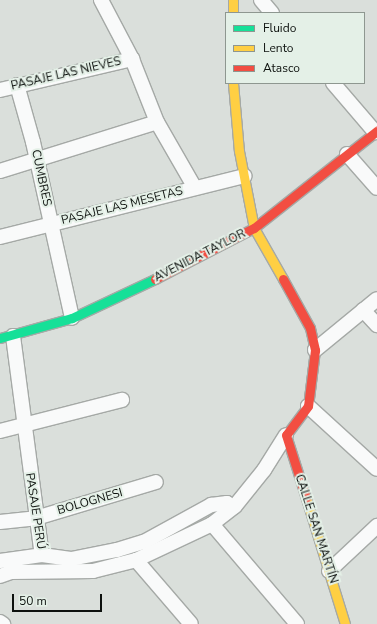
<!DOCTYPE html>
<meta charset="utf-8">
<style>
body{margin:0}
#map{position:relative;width:377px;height:624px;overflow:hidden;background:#dadfdb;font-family:"Nunito Sans",sans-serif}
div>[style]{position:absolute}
.roads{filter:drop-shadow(1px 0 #a5a9a6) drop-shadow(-1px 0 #a5a9a6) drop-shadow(0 1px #a5a9a6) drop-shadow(0 -1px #a5a9a6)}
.street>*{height:14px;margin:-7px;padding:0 7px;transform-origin:7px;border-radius:7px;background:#f9fafa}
.fast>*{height:9px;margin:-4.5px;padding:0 4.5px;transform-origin:4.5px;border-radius:4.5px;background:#16e098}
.slow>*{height:9px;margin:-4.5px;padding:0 4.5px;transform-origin:4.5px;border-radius:4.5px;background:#ffcf43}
.jam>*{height:9px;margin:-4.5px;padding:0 4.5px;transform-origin:4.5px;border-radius:4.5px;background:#f24e42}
span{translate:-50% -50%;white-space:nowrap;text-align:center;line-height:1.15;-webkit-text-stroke:4px #e4f0e7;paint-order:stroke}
.street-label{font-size:12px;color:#0d110e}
.legend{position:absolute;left:225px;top:12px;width:140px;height:72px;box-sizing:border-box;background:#e4f0e7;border:1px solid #8e9790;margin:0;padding:5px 7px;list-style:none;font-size:12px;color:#0d110e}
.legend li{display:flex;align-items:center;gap:8px;height:20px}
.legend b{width:20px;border:1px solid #8e9790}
.scale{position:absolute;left:12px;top:594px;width:90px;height:18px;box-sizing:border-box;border:2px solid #0d110e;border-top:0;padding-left:5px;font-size:12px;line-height:14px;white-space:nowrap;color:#0d110e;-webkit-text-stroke:3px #e4f0e7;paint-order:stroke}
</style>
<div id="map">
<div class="roads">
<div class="street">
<div style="left:101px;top:0;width:67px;rotate:62.3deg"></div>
<div style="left:132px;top:59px;width:68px;rotate:68.4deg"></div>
<div style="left:157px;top:122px;width:76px;rotate:60.1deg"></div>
<div style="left:261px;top:0;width:17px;rotate:50deg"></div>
<div style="left:333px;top:83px;width:65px;rotate:49.4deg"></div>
<div style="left:17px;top:85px;width:59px;rotate:74.3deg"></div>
<div style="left:33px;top:142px;width:180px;rotate:77.5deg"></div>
<div style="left:0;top:90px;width:136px;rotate:-13.2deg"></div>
<div style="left:347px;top:154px;width:45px;rotate:48.6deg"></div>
<div style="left:0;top:171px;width:164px;rotate:-17.3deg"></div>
<div style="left:0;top:237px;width:252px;rotate:-14deg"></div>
<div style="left:363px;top:310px;width:21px;rotate:47deg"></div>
<div style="left:13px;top:336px;width:221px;rotate:82.5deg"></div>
<div style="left:42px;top:555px;width:29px;rotate:8deg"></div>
<div style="left:71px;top:559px;width:47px;rotate:-11.1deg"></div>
<div style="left:117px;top:550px;width:28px;rotate:-17deg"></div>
<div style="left:144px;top:542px;width:77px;rotate:-28.9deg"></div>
<div style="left:211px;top:505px;width:16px;rotate:-7deg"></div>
<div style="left:227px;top:503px;width:7px;rotate:45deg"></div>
<div style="left:315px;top:350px;width:80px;rotate:-39.4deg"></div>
<div style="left:308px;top:406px;width:93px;rotate:42.4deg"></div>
<div style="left:0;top:431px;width:126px;rotate:-14.3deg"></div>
<div style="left:0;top:522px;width:36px;rotate:-6deg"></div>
<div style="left:36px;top:518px;width:125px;rotate:-16.7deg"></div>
<div style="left:212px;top:524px;width:131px;rotate:49.6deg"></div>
<div style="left:136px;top:560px;width:84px;rotate:49.3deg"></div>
<div style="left:0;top:561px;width:42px;rotate:-8.1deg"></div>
<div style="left:329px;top:571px;width:66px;rotate:-43.2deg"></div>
<div style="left:0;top:576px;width:12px;rotate:-20deg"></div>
<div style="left:11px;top:572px;width:82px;rotate:-0.7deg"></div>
<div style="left:93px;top:571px;width:44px;rotate:-14.3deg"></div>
<div style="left:136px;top:560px;width:84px;rotate:-25.3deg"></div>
<div style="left:212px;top:524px;width:29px;rotate:-38deg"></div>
<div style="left:235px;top:506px;width:46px;rotate:-51.1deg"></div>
<div style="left:264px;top:470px;width:41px;rotate:-57.8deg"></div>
<div style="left:0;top:622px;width:4px;rotate:34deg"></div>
</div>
<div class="fast">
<div style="left:0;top:338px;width:75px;rotate:-15.5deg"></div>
<div style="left:72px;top:318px;width:92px;rotate:-25.2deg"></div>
</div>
<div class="slow">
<div style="left:233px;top:0;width:13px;rotate:90deg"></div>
<div style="left:233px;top:83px;width:68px;rotate:85deg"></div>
<div style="left:239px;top:151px;width:78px;rotate:79deg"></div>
<div style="left:254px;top:228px;width:59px;rotate:60.4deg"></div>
<div style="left:306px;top:498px;width:132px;rotate:72.8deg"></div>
</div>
<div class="jam">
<div style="left:155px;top:279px;width:111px;rotate:-27.3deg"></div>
<div style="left:254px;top:228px;width:157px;rotate:-38.3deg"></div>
<div style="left:283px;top:279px;width:56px;rotate:61.1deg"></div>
<div style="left:310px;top:328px;width:23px;rotate:77deg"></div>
<div style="left:315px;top:350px;width:56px;rotate:97.1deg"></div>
<div style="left:308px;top:406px;width:36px;rotate:127deg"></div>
<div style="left:286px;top:435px;width:66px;rotate:72.4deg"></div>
</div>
</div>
<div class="street-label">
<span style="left:66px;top:74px;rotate:-13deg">PASAJE LAS NIEVES</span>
<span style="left:41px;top:178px;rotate:78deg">CUMBRES</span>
<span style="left:122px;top:206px;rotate:-14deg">PASAJE LAS MESETAS</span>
<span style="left:200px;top:256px;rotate:-27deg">AVENIDA TAYLOR</span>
<span style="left:90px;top:502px;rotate:-16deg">BOLOGNESI</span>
<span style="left:35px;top:511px;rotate:81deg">PASAJE PERÚ</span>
<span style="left:316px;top:529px;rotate:72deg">CALLE SAN MARTÍN</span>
</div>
<ul class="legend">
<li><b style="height:5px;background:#16e098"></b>Fluido</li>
<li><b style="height:5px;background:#ffcf43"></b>Lento</li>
<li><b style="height:5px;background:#f24e42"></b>Atasco</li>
</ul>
<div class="scale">50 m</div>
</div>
